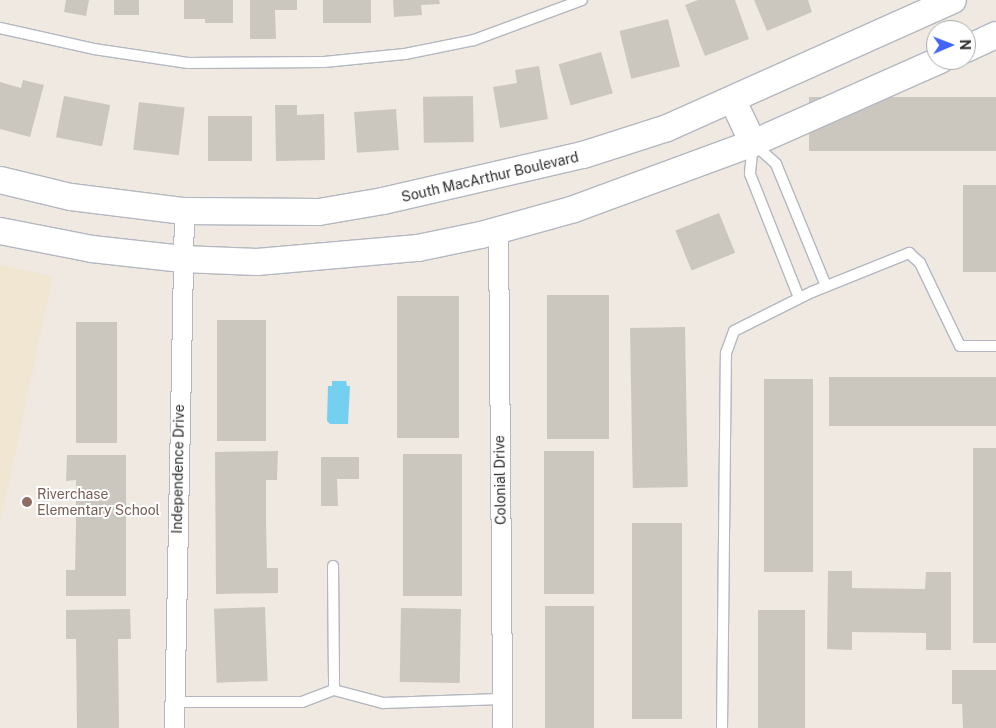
<!DOCTYPE html>
<style>
body{margin:0}
#map{position:relative;width:996px;height:728px;overflow:hidden;background:#efe9e1;font-family:"Public Sans",sans-serif}
div>[style]{position:absolute}
.education>*{inset:0;background:#f0e6d1;transform-origin:0 0}
.water>*{inset:0;background:#75cff0}
.building>*{inset:0;background:#cbc7bf;transform-origin:0 0}
.roads{filter:drop-shadow(1px 0 #b4b7c1) drop-shadow(-1px 0 #b4b7c1) drop-shadow(0 1px #b4b7c1) drop-shadow(0 -1px #b4b7c1)}
.lane>*{height:10px;margin:-5px;padding:0 5px;transform-origin:5px;border-radius:5px;background:#fff}
.street>*{height:19px;margin:-9.5px;padding:0 9.5px;transform-origin:9.5px;border-radius:9.5px;background:#fff}
.secondary>*{height:26px;margin:-13px;padding:0 13px;transform-origin:13px;border-radius:13px;background:#fff}
.dots>*{width:14px;height:14px;translate:-50% -50%;box-sizing:border-box;border:2px solid #fff;border-radius:50%}
span{translate:-50% -50%;white-space:nowrap;text-align:center;line-height:1.15;-webkit-text-stroke:4px #fff;paint-order:stroke}
.street-label{font-size:14px;color:#2e2e2e}
.education-label{font-size:14px;color:#785e54}
.left{translate:0 -50%;text-align:left}
.north{position:absolute;left:926px;top:20px;width:50px;height:50px;box-sizing:border-box;background:#fff;border:1px solid #ababab;border-radius:50%;rotate:89deg;font-size:14px;font-weight:700;line-height:20px;text-align:center;color:#2e2e2e}
.north::after{content:'';display:block;margin:auto;width:18px;height:22px;background:#4264fb;clip-path:polygon(50% 0,100% 100%,50% 72%,0 100%)}
</style>
<div id="map">
<div class="education">
<div style="left:0;top:265px;width:54px;height:463px;rotate:12deg"></div>
</div>
<div class="water">
<div style="clip-path:polygon(332px 381px,346px 381px,347px 386px,350px 386px,348px 424px,330px 424px,327px 421px,328px 386px,332px 386px)"></div>
</div>
<div class="building">
<div style="clip-path:polygon(66px 0,89px 0,86px 16px,64px 12px)"></div>
<div style="left:114px;top:0;width:25px;height:15px"></div>
<div style="clip-path:polygon(184px 0,233px 0,233px 23px,205px 23px,205px 19px,184px 19px)"></div>
<div style="clip-path:polygon(250px 0,297px 0,297px 10px,275px 10px,276px 39px,250px 39px)"></div>
<div style="left:323px;top:0;width:48px;height:23px"></div>
<div style="clip-path:polygon(393px 0,439px 0,440px 4px,421px 5px,422px 15px,394px 17px)"></div>
<div style="clip-path:polygon(698px 0,735px 0,749px 39px,705px 56px,685px 5px)"></div>
<div style="clip-path:polygon(754px 0,808px 0,812px 12px,767px 31px)"></div>
<div style="left:668px;top:19px;width:49px;height:50px;rotate:76deg"></div>
<div style="left:601px;top:52px;width:43px;height:44px;rotate:74deg"></div>
<div style="clip-path:polygon(539px 66px,548px 119px,500px 128px,493px 87px,517px 83px,515px 70px)"></div>
<div style="clip-path:polygon(23px 80px,44px 85px,30px 137px,0 129px,0 82px,21px 88px)"></div>
<div style="left:64px;top:96px;width:47px;height:42px;rotate:11deg"></div>
<div style="left:473px;top:96px;width:46px;height:50px;rotate:89deg"></div>
<div style="left:996px;top:97px;width:54px;height:187px;rotate:90deg"></div>
<div style="left:139px;top:102px;width:46px;height:48px;rotate:7deg"></div>
<div style="clip-path:polygon(275px 105px,297px 105px,297px 115px,324px 114px,325px 160px,276px 161px)"></div>
<div style="left:396px;top:109px;width:41px;height:42px;rotate:86deg"></div>
<div style="left:208px;top:116px;width:44px;height:45px"></div>
<div style="left:996px;top:185px;width:87px;height:33px;rotate:90deg"></div>
<div style="left:719px;top:213px;width:43px;height:47px;rotate:68deg"></div>
<div style="left:609px;top:295px;width:144px;height:62px;rotate:90deg"></div>
<div style="left:397px;top:296px;width:62px;height:142px"></div>
<div style="left:217px;top:320px;width:49px;height:121px"></div>
<div style="left:76px;top:322px;width:41px;height:121px"></div>
<div style="left:685px;top:327px;width:160px;height:55px;rotate:89deg"></div>
<div style="left:996px;top:377px;width:49px;height:167px;rotate:90deg"></div>
<div style="left:764px;top:379px;width:49px;height:193px"></div>
<div style="left:973px;top:448px;width:23px;height:195px"></div>
<div style="clip-path:polygon(278px 451px,277px 480px,266px 480px,266px 524px,267px 568px,278px 568px,278px 593px,216px 594px,215px 452px)"></div>
<div style="left:544px;top:451px;width:50px;height:143px"></div>
<div style="left:403px;top:454px;width:59px;height:142px"></div>
<div style="clip-path:polygon(67px 455px,126px 455px,126px 596px,66px 596px,66px 570px,75px 570px,76px 525px,76px 480px,66px 481px)"></div>
<div style="clip-path:polygon(321px 457px,359px 457px,359px 479px,337px 479px,338px 506px,321px 506px)"></div>
<div style="left:632px;top:523px;width:50px;height:196px"></div>
<div style="clip-path:polygon(828px 571px,852px 571px,852px 588px,925px 589px,926px 572px,951px 572px,951px 650px,926px 650px,926px 633px,852px 632px,852px 650px,827px 649px)"></div>
<div style="left:594px;top:606px;width:122px;height:49px;rotate:90deg"></div>
<div style="left:265px;top:607px;width:74px;height:51px;rotate:88deg"></div>
<div style="left:401px;top:608px;width:60px;height:74px;rotate:1deg"></div>
<div style="clip-path:polygon(130px 609px,131px 639px,118px 639px,119px 728px,77px 728px,76px 639px,66px 639px,66px 610px)"></div>
<div style="left:758px;top:610px;width:47px;height:118px"></div>
<div style="clip-path:polygon(952px 670px,996px 670px,996px 728px,963px 728px,962px 704px,952px 704px)"></div>
</div>
<div class="roads">
<div class="lane">
<div style="left:0;top:28px;width:96px;rotate:12.6deg"></div>
<div style="left:94px;top:49px;width:95px;rotate:8.5deg"></div>
<div style="left:188px;top:63px;width:136px;rotate:-0.4deg"></div>
<div style="left:324px;top:62px;width:81px;rotate:-5.6deg"></div>
<div style="left:405px;top:54px;width:70px;rotate:-11.5deg"></div>
<div style="left:474px;top:40px;width:115px;rotate:-20.3deg"></div>
<div style="left:753px;top:144px;width:30px;rotate:96deg"></div>
<div style="left:750px;top:174px;width:133px;rotate:68.4deg"></div>
<div style="left:754px;top:144px;width:30px;rotate:42deg"></div>
<div style="left:776px;top:164px;width:132px;rotate:67.7deg"></div>
<div style="left:333px;top:566px;width:124px;rotate:89.5deg"></div>
<div style="left:174px;top:702px;width:128px"></div>
<div style="left:302px;top:702px;width:34px;rotate:-21deg"></div>
<div style="left:334px;top:690px;width:51px;rotate:14.9deg"></div>
<div style="left:383px;top:703px;width:119px;rotate:-1.9deg"></div>
<div style="left:722px;top:728px;width:375px;rotate:-89.4deg"></div>
<div style="left:726px;top:353px;width:23px;rotate:-70deg"></div>
<div style="left:734px;top:331px;width:87px;rotate:-26.6deg"></div>
<div style="left:812px;top:292px;width:105px;rotate:-21.9deg"></div>
<div style="left:909px;top:253px;width:15px;rotate:42deg"></div>
<div style="left:920px;top:263px;width:92px;rotate:64.3deg"></div>
<div style="left:960px;top:346px;width:36px"></div>
</div>
<div class="street">
<div style="left:498px;top:231px;width:497px;rotate:89.5deg"></div>
<div style="left:174px;top:728px;width:517px;rotate:-88.89deg"></div>
</div>
<div class="secondary">
<div style="left:966px;top:49px;width:33px;rotate:-25deg"></div>
<div style="left:733px;top:101px;width:47px;rotate:64.5deg"></div>
<div style="left:0;top:180px;width:73px;rotate:13.5deg"></div>
<div style="left:71px;top:197px;width:114px;rotate:7.1deg"></div>
<div style="left:184px;top:211px;width:135px;rotate:0.4deg"></div>
<div style="left:319px;top:212px;width:65px;rotate:-9.8deg"></div>
<div style="left:383px;top:201px;width:205px;rotate:-13deg"></div>
<div style="left:583px;top:155px;width:88px;rotate:-17.8deg"></div>
<div style="left:667px;top:128px;width:313px;rotate:-24.1deg"></div>
<div style="left:0;top:231px;width:94px;rotate:11.1deg"></div>
<div style="left:92px;top:249px;width:91px;rotate:6.3deg"></div>
<div style="left:182px;top:259px;width:75px;rotate:2.3deg"></div>
<div style="left:257px;top:262px;width:162px;rotate:-5deg"></div>
<div style="left:418px;top:248px;width:64px;rotate:-11.7deg"></div>
<div style="left:481px;top:235px;width:97px;rotate:-15.6deg"></div>
<div style="left:574px;top:209px;width:191px;rotate:-20.2deg"></div>
<div style="left:753px;top:143px;width:205px;rotate:-23.9deg"></div>
</div>
</div>
<div class="dots">
<div style="left:27px;top:502px;background:#8d6e63"></div>
</div>
<div class="street-label">
<span style="left:490px;top:177px;rotate:-13deg">South MacArthur Boulevard</span>
<span style="left:178px;top:469px;rotate:-89deg">Independence Drive</span>
<span style="left:500px;top:480px;rotate:-91deg">Colonial Drive</span>
</div>
<div class="education-label">
<span class="left" style="left:37px;top:502px">Riverchase<br>Elementary School</span>
</div>
<div class="north">N</div>
</div>
